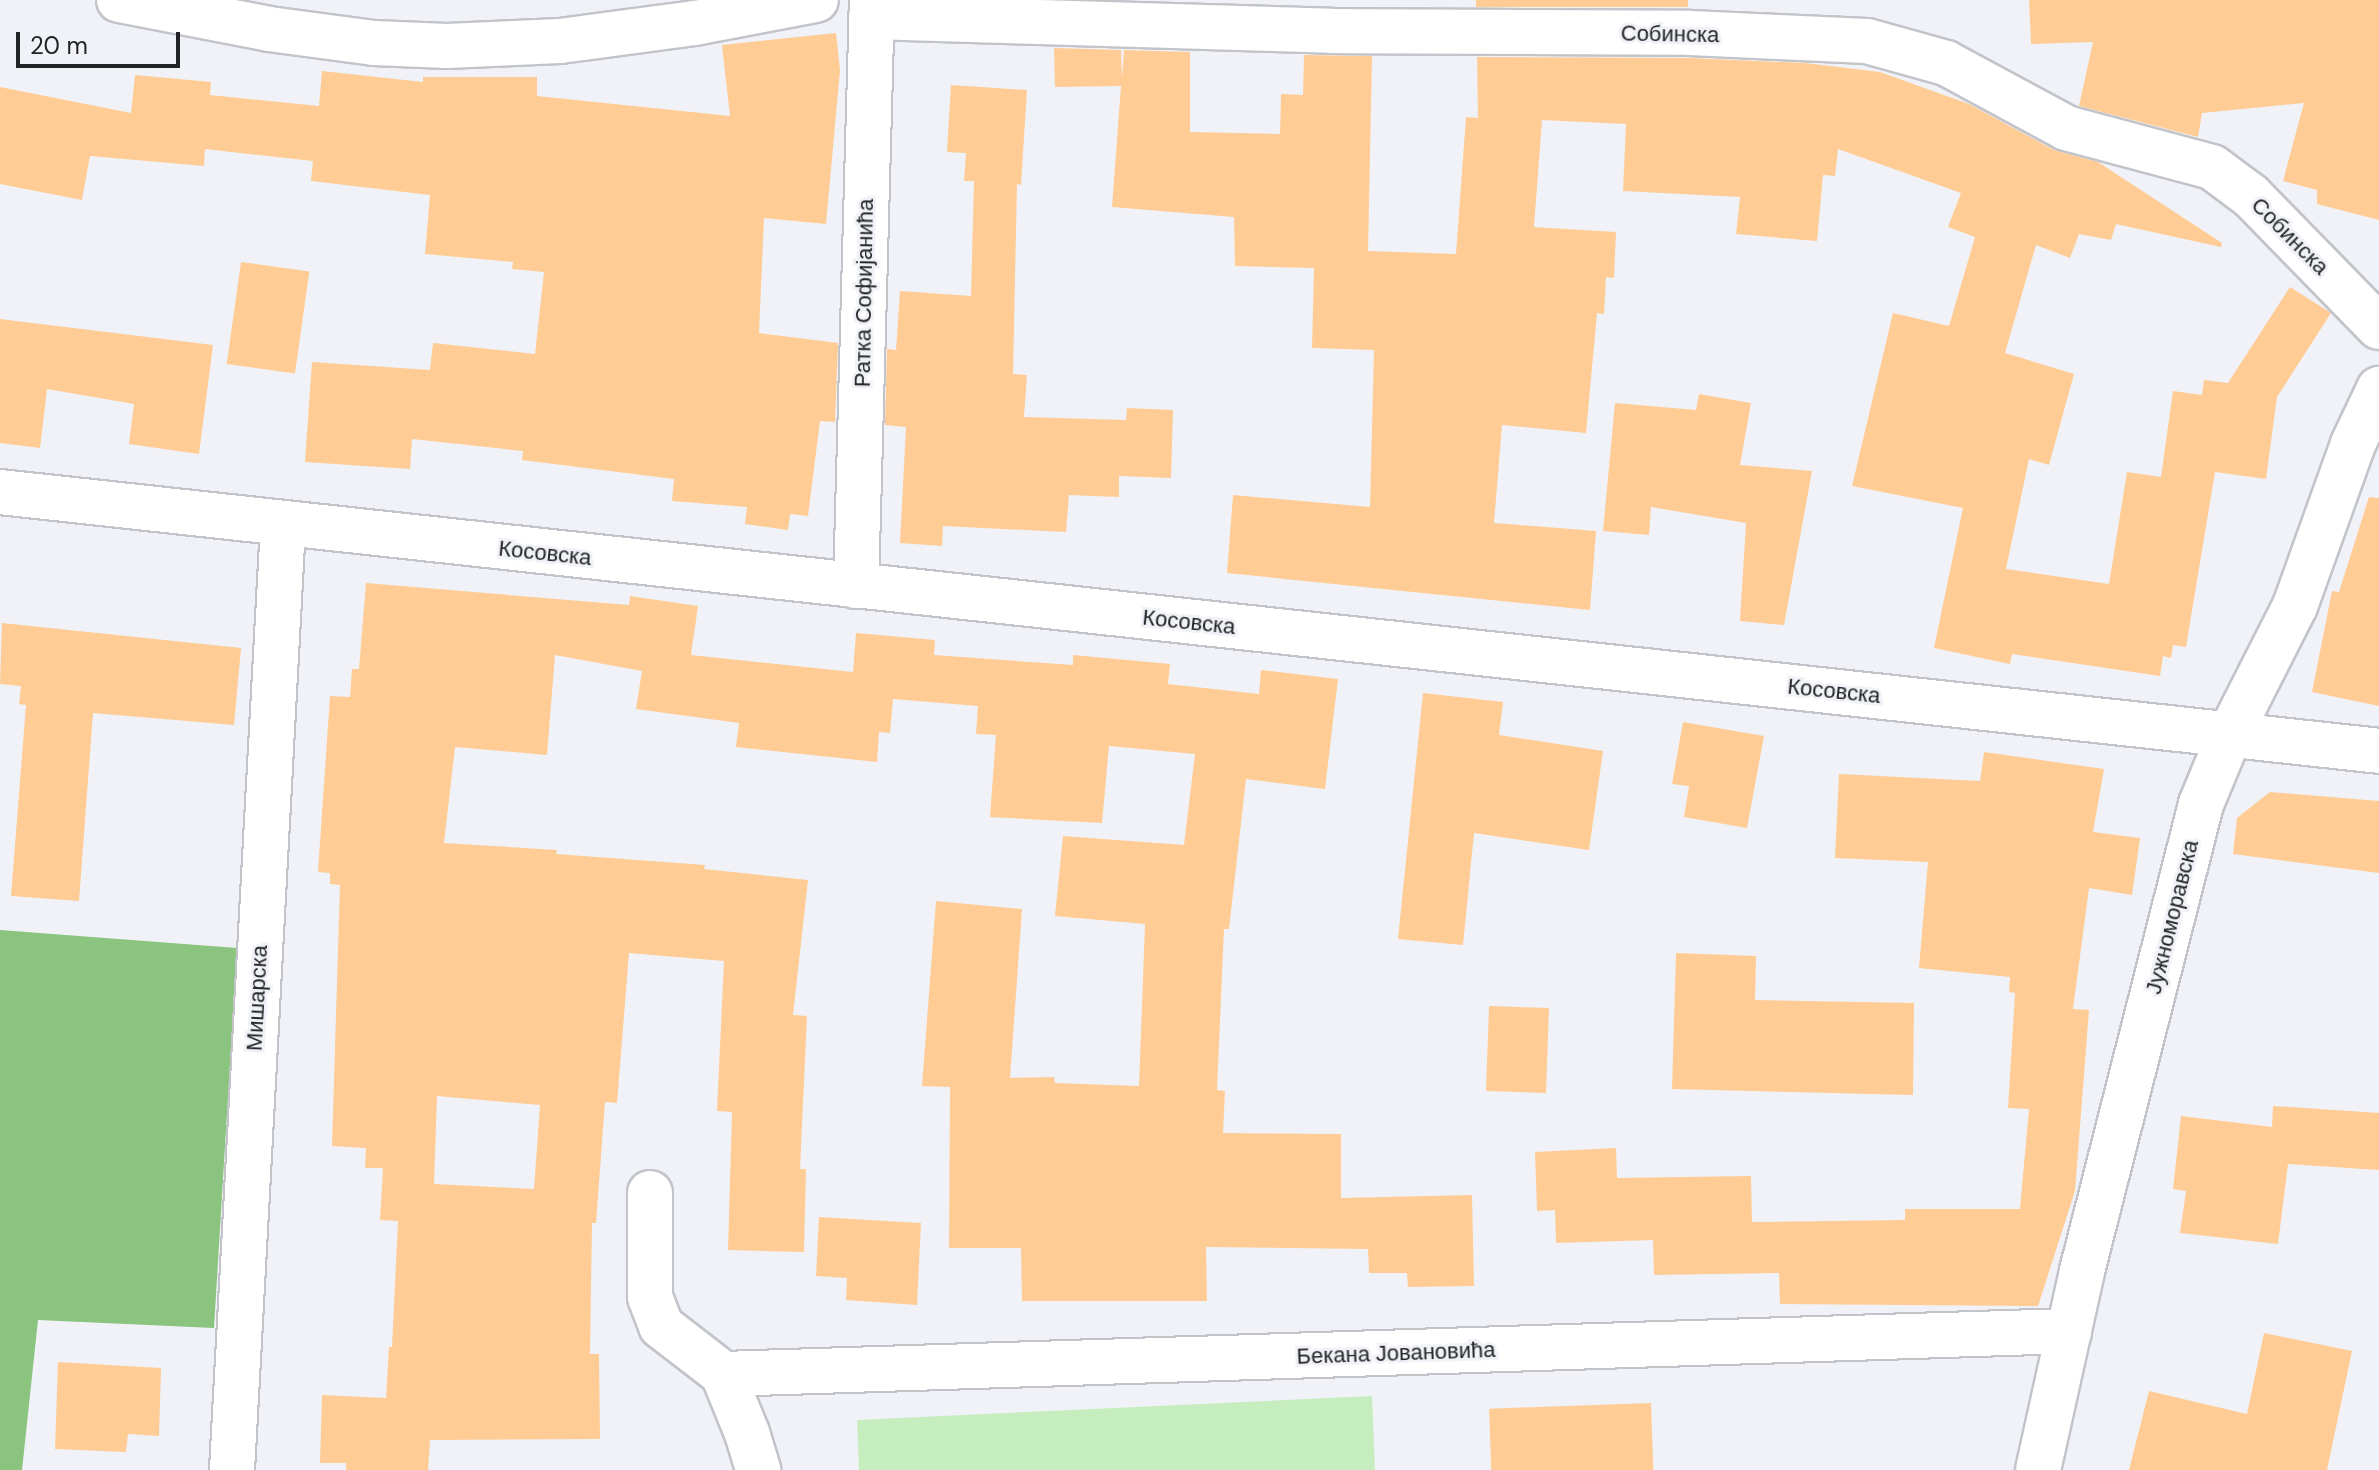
<!DOCTYPE html>
<meta charset="utf-8">
<style>
body{margin:0}
#map{position:relative;width:2379px;height:1470px;overflow:hidden;background:#f0f2f7;font-family:"DM Sans",sans-serif}
div>[style]{position:absolute}
.green>*{inset:0;background:#c6edbe}
.forest>*{inset:0;background:#8ac47e}
.building>*{inset:0;background:#ffcc95;transform-origin:0 0}
.roads{filter:drop-shadow(2px 0 #c2c4ca) drop-shadow(-2px 0 #c2c4ca) drop-shadow(0 2px #c2c4ca) drop-shadow(0 -2px #c2c4ca)}
.street>*{height:44px;margin:-22px;padding:0 22px;transform-origin:22px;border-radius:22px;background:#fff}
.secondary>*{height:44px;margin:-22px;padding:0 22px;transform-origin:22px;border-radius:22px;background:#fff}
span{translate:-50% -50%;white-space:nowrap;text-align:center;line-height:1.15;-webkit-text-stroke:6px #f0f2f7;paint-order:stroke}
.street-label{font-size:22px;color:#222325}
.scale{position:absolute;left:16px;top:32px;width:164px;height:36px;box-sizing:border-box;border:4px solid #222325;border-top:0;padding-left:10px;font-size:24px;line-height:28px;white-space:nowrap;color:#222325;-webkit-text-stroke:6px #f0f2f7;paint-order:stroke}
</style>
<div id="map">
<div class="green">
<div style="clip-path:polygon(1372px 1396px,1375px 1470px,859px 1470px,857px 1420px)"></div>
</div>
<div class="forest">
<div style="clip-path:polygon(0 930px,237px 948px,214px 1328px,38px 1320px,22px 1470px,0 1470px)"></div>
</div>
<div class="building">
<div style="left:1476px;top:0;width:212px;height:7px"></div>
<div style="clip-path:polygon(2029px 0,2379px 0,2379px 220px,2317px 204px,2317px 190px,2283px 181px,2304px 103px,2202px 113px,2198px 137px,2079px 106px,2093px 42px,2031px 44px)"></div>
<div style="clip-path:polygon(836px 33px,840px 70px,826px 224px,764px 218px,759px 333px,838px 343px,835px 422px,820px 421px,808px 516px,790px 514px,788px 530px,745px 524px,747px 507px,672px 501px,674px 479px,522px 460px,523px 451px,412px 439px,410px 469px,305px 462px,312px 362px,430px 370px,433px 343px,535px 354px,544px 272px,512px 269px,513px 262px,425px 254px,430px 195px,311px 181px,313px 161px,205px 149px,204px 166px,90px 156px,82px 200px,0 184px,0 87px,131px 113px,135px 75px,211px 82px,210px 95px,319px 106px,322px 71px,423px 82px,423px 77px,537px 77px,537px 96px,730px 116px,722px 45px)"></div>
<div style="clip-path:polygon(1054px 48px,1121px 50px,1122px 78px,1124px 50px,1190px 52px,1190px 132px,1280px 134px,1281px 94px,1303px 95px,1304px 55px,1372px 56px,1368px 251px,1456px 254px,1466px 117px,1478px 118px,1477px 57px,1689px 58px,1805px 63px,1880px 72px,1969px 104px,2054px 150px,2098px 162px,2222px 243px,2221px 247px,2116px 224px,2111px 240px,2079px 234px,2070px 258px,2036px 245px,2005px 353px,2074px 374px,2049px 465px,2029px 459px,2006px 569px,2109px 584px,2127px 472px,2161px 477px,2173px 391px,2202px 395px,2204px 380px,2228px 383px,2290px 287px,2331px 313px,2277px 397px,2266px 479px,2215px 472px,2186px 647px,2173px 645px,2171px 658px,2163px 656px,2160px 676px,2012px 654px,2010px 664px,1934px 648px,1963px 508px,1852px 486px,1893px 313px,1949px 326px,1975px 237px,1948px 227px,1961px 193px,1838px 149px,1835px 176px,1823px 175px,1817px 241px,1736px 234px,1740px 197px,1623px 191px,1626px 124px,1542px 120px,1534px 227px,1616px 232px,1614px 278px,1606px 277px,1604px 314px,1597px 313px,1586px 433px,1502px 425px,1494px 523px,1596px 531px,1590px 610px,1227px 573px,1233px 495px,1370px 507px,1374px 350px,1312px 348px,1314px 268px,1235px 266px,1234px 217px,1112px 207px,1121px 86px,1055px 87px)"></div>
<div style="clip-path:polygon(951px 85px,1027px 90px,1021px 185px,1017px 184px,1013px 374px,1027px 375px,1024px 417px,1126px 420px,1127px 408px,1173px 410px,1171px 478px,1119px 476px,1119px 497px,1069px 495px,1066px 532px,943px 526px,942px 546px,900px 543px,906px 427px,885px 425px,887px 349px,896px 350px,900px 291px,971px 296px,974px 181px,964px 181px,966px 153px,947px 152px)"></div>
<div style="left:241px;top:262px;width:69px;height:103px;rotate:8deg"></div>
<div style="clip-path:polygon(0 319px,213px 345px,199px 454px,129px 444px,134px 404px,47px 389px,40px 448px,0 443px)"></div>
<div style="clip-path:polygon(1699px 394px,1751px 403px,1740px 465px,1812px 471px,1784px 625px,1740px 621px,1746px 523px,1651px 507px,1649px 535px,1603px 531px,1615px 403px,1696px 410px)"></div>
<div style="clip-path:polygon(2369px 497px,2379px 498px,2379px 706px,2312px 692px,2332px 591px,2339px 592px)"></div>
<div style="clip-path:polygon(evenodd,366px 583px,629px 605px,630px 596px,698px 606px,691px 655px,853px 672px,856px 633px,935px 640px,934px 655px,1073px 665px,1073px 655px,1170px 664px,1168px 684px,1259px 694px,1261px 670px,1338px 679px,1325px 789px,1246px 779px,1229px 929px,1224px 929px,1217px 1090px,1225px 1091px,1223px 1133px,1341px 1134px,1341px 1198px,1472px 1195px,1474px 1286px,1408px 1287px,1407px 1273px,1369px 1273px,1368px 1249px,1206px 1247px,1207px 1301px,1022px 1301px,1021px 1248px,949px 1248px,950px 1087px,922px 1086px,936px 901px,1022px 909px,1010px 1078px,1054px 1077px,1055px 1083px,1139px 1086px,1145px 924px,1055px 916px,1063px 836px,1184px 845px,1195px 754px,1109px 746px,1102px 823px,990px 817px,996px 735px,976px 734px,978px 706px,893px 699px,890px 733px,879px 732px,877px 762px,736px 747px,739px 723px,636px 709px,642px 671px,555px 655px,547px 755px,455px 747px,444px 843px,557px 850px,556px 854px,705px 865px,704px 869px,808px 880px,793px 1015px,807px 1016px,800px 1169px,806px 1169px,804px 1252px,728px 1250px,732px 1112px,717px 1111px,724px 961px,629px 953px,617px 1103px,605px 1102px,596px 1223px,592px 1223px,590px 1354px,599px 1354px,600px 1439px,430px 1440px,428px 1470px,346px 1470px,346px 1463px,320px 1463px,322px 1395px,386px 1398px,389px 1347px,392px 1347px,398px 1221px,380px 1220px,383px 1168px,365px 1168px,366px 1148px,332px 1146px,340px 885px,330px 884px,330px 873px,318px 872px,330px 696px,350px 697px,352px 669px,359px 669px,366px 583px,437px 1096px,540px 1105px,534px 1189px,434px 1184px,437px 1096px)"></div>
<div style="clip-path:polygon(2px 623px,241px 648px,234px 725px,93px 713px,79px 901px,11px 896px,26px 705px,19px 704px,21px 686px,0 684px)"></div>
<div style="clip-path:polygon(1423px 693px,1503px 702px,1499px 735px,1603px 751px,1589px 850px,1474px 833px,1463px 945px,1398px 939px)"></div>
<div style="clip-path:polygon(1683px 722px,1764px 736px,1747px 828px,1684px 817px,1689px 786px,1672px 784px)"></div>
<div style="clip-path:polygon(1984px 752px,2104px 769px,2093px 832px,2140px 838px,2132px 895px,2089px 888px,2073px 1009px,2089px 1010px,2075px 1191px,2038px 1306px,1780px 1304px,1779px 1273px,1654px 1275px,1653px 1240px,1556px 1243px,1555px 1210px,1537px 1211px,1535px 1152px,1616px 1148px,1617px 1178px,1751px 1176px,1752px 1222px,1905px 1220px,1905px 1209px,2020px 1209px,2029px 1109px,2008px 1108px,2015px 993px,2009px 992px,2010px 977px,1919px 968px,1928px 862px,1835px 858px,1839px 774px,1980px 781px)"></div>
<div style="clip-path:polygon(2270px 792px,2379px 801px,2379px 873px,2233px 854px,2237px 818px)"></div>
<div style="clip-path:polygon(1676px 953px,1756px 956px,1755px 1000px,1914px 1003px,1913px 1095px,1672px 1089px)"></div>
<div style="left:1489px;top:1006px;width:60px;height:85px;rotate:2deg"></div>
<div style="clip-path:polygon(2273px 1106px,2379px 1113px,2379px 1170px,2288px 1164px,2278px 1244px,2180px 1233px,2186px 1191px,2173px 1189px,2181px 1116px,2272px 1127px)"></div>
<div style="clip-path:polygon(819px 1217px,921px 1223px,917px 1305px,846px 1300px,847px 1278px,816px 1276px)"></div>
<div style="clip-path:polygon(2264px 1333px,2352px 1351px,2327px 1470px,2129px 1470px,2149px 1391px,2247px 1414px)"></div>
<div style="clip-path:polygon(58px 1362px,161px 1368px,159px 1436px,128px 1434px,126px 1452px,55px 1449px)"></div>
<div style="left:1651px;top:1403px;width:67px;height:162px;rotate:88deg"></div>
</div>
<div class="roads">
<div class="street">
<div style="left:119px;top:0;width:153px;rotate:10.9deg"></div>
<div style="left:269px;top:29px;width:106px;rotate:7.6deg"></div>
<div style="left:374px;top:43px;width:73px;rotate:2.4deg"></div>
<div style="left:447px;top:46px;width:113px;rotate:-2.5deg"></div>
<div style="left:560px;top:41px;width:136px;rotate:-7.6deg"></div>
<div style="left:695px;top:23px;width:123px;rotate:-10.8deg"></div>
<div style="left:871px;top:17px;width:461px;rotate:1.7deg"></div>
<div style="left:1332px;top:31px;width:358px;rotate:0.3deg"></div>
<div style="left:1690px;top:33px;width:177px;rotate:2.6deg"></div>
<div style="left:1867px;top:41px;width:82px;rotate:15.6deg"></div>
<div style="left:1946px;top:63px;width:136px;rotate:28.4deg"></div>
<div style="left:2066px;top:128px;width:151px;rotate:15deg"></div>
<div style="left:2212px;top:167px;width:49px;rotate:36.6deg"></div>
<div style="left:2251px;top:196px;width:183px;rotate:45.7deg"></div>
<div style="left:856px;top:586px;width:586px;rotate:-88.44deg"></div>
<div style="left:650px;top:1193px;width:104px;rotate:90deg"></div>
<div style="left:650px;top:1297px;width:31px;rotate:69deg"></div>
<div style="left:661px;top:1326px;width:78px;rotate:37.7deg"></div>
<div style="left:723px;top:1374px;width:64px;rotate:67.9deg"></div>
<div style="left:747px;top:1433px;width:39px;rotate:73deg"></div>
<div style="left:723px;top:1374px;width:1347px;rotate:-1.83deg"></div>
<div style="left:232px;top:1470px;width:946px;rotate:-86.91deg"></div>
</div>
<div class="secondary">
<div style="left:0;top:492px;width:2393px;rotate:6.21deg"></div>
<div style="left:2038px;top:1470px;width:204px;rotate:-77.5deg"></div>
<div style="left:2082px;top:1271px;width:482px;rotate:-75.7deg"></div>
<div style="left:2201px;top:804px;width:76px;rotate:-67.5deg"></div>
<div style="left:2230px;top:734px;width:144px;rotate:-63.1deg"></div>
<div style="left:2295px;top:606px;width:172px;rotate:-70.3deg"></div>
<div style="left:2353px;top:444px;width:61px;rotate:-64.7deg"></div>
</div>
</div>
<div class="street-label">
<span style="left:1670px;top:34px;rotate:1deg">Собинска</span>
<span style="left:2290px;top:236px;rotate:45deg">Собинска</span>
<span style="left:864px;top:293px;rotate:-89deg">Ратка Софијанића</span>
<span style="left:545px;top:553px;rotate:6deg">Косовска</span>
<span style="left:1189px;top:622px;rotate:6deg">Косовска</span>
<span style="left:1834px;top:691px;rotate:6deg">Косовска</span>
<span style="left:2172px;top:917px;rotate:-76deg">Јужноморавска</span>
<span style="left:257px;top:998px;rotate:-87deg">Мишарска</span>
<span style="left:1396px;top:1353px;rotate:-2deg">Бекана Јовановића</span>
</div>
<div class="scale">20 m</div>
</div>
